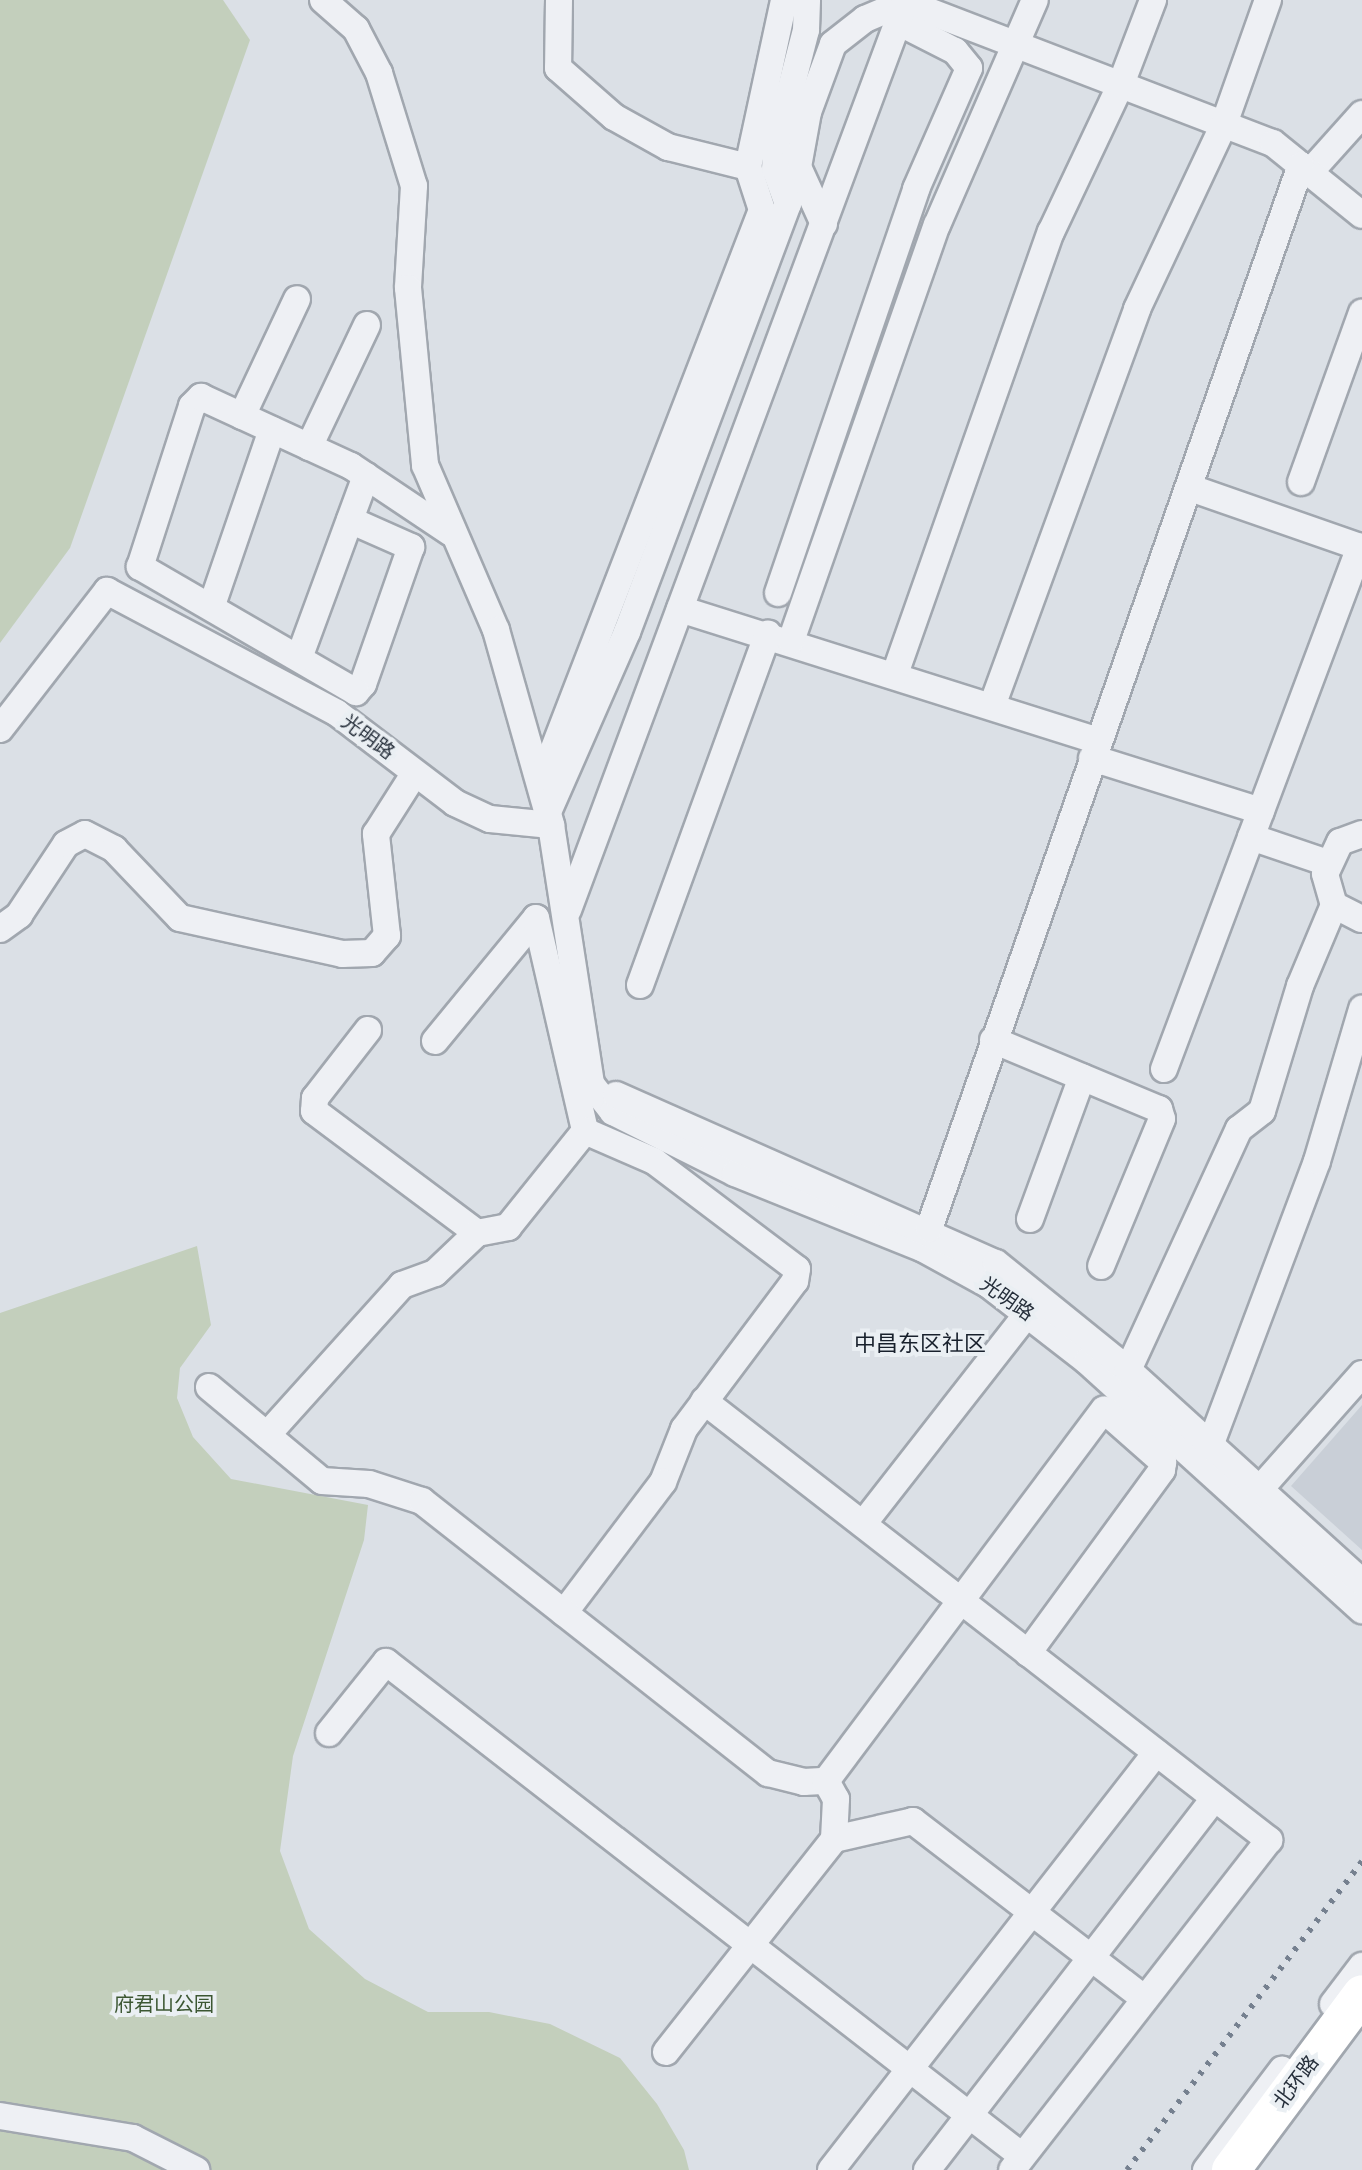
<!DOCTYPE html>
<meta charset="utf-8">
<style>
body{margin:0}
#map{position:relative;width:1362px;height:2170px;overflow:hidden;background:#dbe0e6;font-family:"Nunito Sans","Noto Sans SC",sans-serif}
div>[style]{position:absolute}
.built>*{inset:0;background:#c9cfd7}
.green>*{inset:0;background:#c3cfbc}
.roads{filter:drop-shadow(2px 0 #a1a7af) drop-shadow(-2px 0 #a1a7af) drop-shadow(0 2px #a1a7af) drop-shadow(0 -2px #a1a7af)}
.minor>*{height:26px;margin:-13px;padding:0 13px;transform-origin:13px;border-radius:13px;background:#eef0f4}
.highway>*{height:38px;margin:-19px;padding:0 19px;transform-origin:19px;border-radius:19px;background:#fff}
.rail>*{height:6px;margin-top:-3px;transform-origin:0;background:repeating-linear-gradient(90deg,#75808f 0 4px,transparent 0 12px)}
span{translate:-50% -50%;white-space:nowrap;text-align:center;line-height:1.15;-webkit-text-stroke:8px #eaeff3;paint-order:stroke}
.street-label{font-size:20px;color:#262f3b}
.park-label{font-size:20px;color:#3c5733}
.neighbourhood-label{font-size:22px;color:#18202c}
</style>
<div id="map">
<div class="built">
<div style="clip-path:polygon(1362px 1405px,1362px 1550px,1291px 1486px)"></div>
</div>
<div class="green">
<div style="clip-path:polygon(0 0,223px 0,250px 40px,70px 548px,0 643px)"></div>
<div style="clip-path:polygon(197px 1246px,211px 1325px,180px 1368px,177px 1398px,193px 1437px,231px 1479px,368px 1505px,364px 1540px,293px 1756px,280px 1851px,309px 1929px,365px 1979px,428px 2012px,489px 2012px,550px 2024px,620px 2058px,657px 2104px,684px 2150px,689px 2170px,0 2170px,0 1313px)"></div>
</div>
<div class="roads">
<div class="minor">
<div style="left:323px;top:0;width:44px;rotate:41.3deg"></div>
<div style="left:356px;top:29px;width:50px;rotate:62.4deg"></div>
<div style="left:379px;top:73px;width:118px;rotate:72.8deg"></div>
<div style="left:414px;top:186px;width:102px;rotate:93.4deg"></div>
<div style="left:408px;top:288px;width:178px;rotate:84.5deg"></div>
<div style="left:425px;top:465px;width:180px;rotate:66.7deg"></div>
<div style="left:496px;top:630px;width:203px;rotate:74.2deg"></div>
<div style="left:559px;top:0;width:68px;rotate:90.8deg"></div>
<div style="left:558px;top:68px;width:74px;rotate:41.2deg"></div>
<div style="left:614px;top:117px;width:62px;rotate:29.1deg"></div>
<div style="left:668px;top:147px;width:82px;rotate:14deg"></div>
<div style="left:1310px;top:172px;width:78px;rotate:-48.1deg"></div>
<div style="left:824px;top:224px;width:63px;rotate:-114.5deg"></div>
<div style="left:798px;top:167px;width:56px;rotate:-79.7deg"></div>
<div style="left:808px;top:112px;width:72px;rotate:-69.8deg"></div>
<div style="left:833px;top:44px;width:41px;rotate:-38deg"></div>
<div style="left:865px;top:19px;width:43px;rotate:-23deg"></div>
<div style="left:905px;top:2px;width:394px;rotate:21deg"></div>
<div style="left:1273px;top:143px;width:114px;rotate:39deg"></div>
<div style="left:242px;top:416px;width:129px;rotate:-64.8deg"></div>
<div style="left:309px;top:447px;width:135px;rotate:-64.6deg"></div>
<div style="left:1301px;top:482px;width:180px;rotate:-70.2deg"></div>
<div style="left:350px;top:520px;width:67px;rotate:23.9deg"></div>
<div style="left:411px;top:547px;width:145px;rotate:109.3deg"></div>
<div style="left:363px;top:684px;width:11px;rotate:131deg"></div>
<div style="left:356px;top:692px;width:250px;rotate:-149.9deg"></div>
<div style="left:140px;top:567px;width:169px;rotate:-72.1deg"></div>
<div style="left:192px;top:406px;width:13px;rotate:-45deg"></div>
<div style="left:201px;top:397px;width:165px;rotate:24.7deg"></div>
<div style="left:351px;top:466px;width:120px;rotate:33.8deg"></div>
<div style="left:778px;top:593px;width:427px;rotate:-71.1deg"></div>
<div style="left:916px;top:189px;width:132px;rotate:-66.3deg"></div>
<div style="left:969px;top:68px;width:22px;rotate:-129deg"></div>
<div style="left:955px;top:51px;width:64px;rotate:-153deg"></div>
<div style="left:212px;top:605px;width:185px;rotate:-71.1deg"></div>
<div style="left:680px;top:609px;width:438px;rotate:17.5deg"></div>
<div style="left:791px;top:641px;width:441px;rotate:-70.7deg"></div>
<div style="left:937px;top:225px;width:245px;rotate:-66.5deg"></div>
<div style="left:299px;top:658px;width:194px;rotate:-69.8deg"></div>
<div style="left:895px;top:674px;width:469px;rotate:-70.6deg"></div>
<div style="left:1051px;top:232px;width:164px;rotate:-64.7deg"></div>
<div style="left:1121px;top:84px;width:90px;rotate:-69.1deg"></div>
<div style="left:992px;top:706px;width:423px;rotate:-69.9deg"></div>
<div style="left:1137px;top:309px;width:204px;rotate:-64.8deg"></div>
<div style="left:1224px;top:124px;width:132px;rotate:-70.5deg"></div>
<div style="left:0;top:729px;width:175px;rotate:-52.2deg"></div>
<div style="left:107px;top:591px;width:260px;rotate:27.9deg"></div>
<div style="left:337px;top:713px;width:148px;rotate:37.3deg"></div>
<div style="left:455px;top:803px;width:38px;rotate:25deg"></div>
<div style="left:490px;top:819px;width:61px;rotate:5.6deg"></div>
<div style="left:551px;top:825px;width:262px;rotate:81.2deg"></div>
<div style="left:591px;top:1084px;width:36px;rotate:52deg"></div>
<div style="left:613px;top:1112px;width:136px;rotate:26.6deg"></div>
<div style="left:735px;top:1173px;width:201px;rotate:21.9deg"></div>
<div style="left:922px;top:1248px;width:77px;rotate:28.9deg"></div>
<div style="left:989px;top:1285px;width:124px;rotate:37.8deg"></div>
<div style="left:1087px;top:1361px;width:371px;rotate:42.2deg"></div>
<div style="left:1092px;top:758px;width:177px;rotate:17.4deg"></div>
<div style="left:541px;top:782px;width:613px;rotate:-68.88deg"></div>
<div style="left:762px;top:210px;width:45px;rotate:-108deg"></div>
<div style="left:748px;top:167px;width:171px;rotate:-77.8deg"></div>
<div style="left:548px;top:812px;width:197px;rotate:-66.3deg"></div>
<div style="left:627px;top:632px;width:457px;rotate:-69.4deg"></div>
<div style="left:788px;top:204px;width:37px;rotate:-110deg"></div>
<div style="left:775px;top:169px;width:27px;rotate:-86deg"></div>
<div style="left:777px;top:142px;width:116px;rotate:-75.5deg"></div>
<div style="left:806px;top:30px;width:30px;rotate:-88deg"></div>
<div style="left:1362px;top:834px;width:23px;rotate:160deg"></div>
<div style="left:1340px;top:842px;width:35px;rotate:115deg"></div>
<div style="left:1325px;top:874px;width:32px;rotate:74deg"></div>
<div style="left:1334px;top:905px;width:31px;rotate:27deg"></div>
<div style="left:1251px;top:837px;width:81px;rotate:18.7deg"></div>
<div style="left:568px;top:910px;width:971px;rotate:-69.62deg"></div>
<div style="left:0;top:929px;width:24px;rotate:-36deg"></div>
<div style="left:19px;top:915px;width:85px;rotate:-56.5deg"></div>
<div style="left:66px;top:844px;width:21px;rotate:-28deg"></div>
<div style="left:85px;top:834px;width:33px;rotate:27deg"></div>
<div style="left:114px;top:849px;width:95px;rotate:46.3deg"></div>
<div style="left:180px;top:918px;width:166px;rotate:12.5deg"></div>
<div style="left:342px;top:954px;width:30px;rotate:-2deg"></div>
<div style="left:372px;top:953px;width:23px;rotate:-49deg"></div>
<div style="left:387px;top:936px;width:103px;rotate:-96.2deg"></div>
<div style="left:376px;top:834px;width:69px;rotate:-57.5deg"></div>
<div style="left:640px;top:985px;width:374px;rotate:-70deg"></div>
<div style="left:368px;top:1030px;width:86px;rotate:127.9deg"></div>
<div style="left:315px;top:1098px;width:13px;rotate:94deg"></div>
<div style="left:314px;top:1111px;width:204px;rotate:36.8deg"></div>
<div style="left:993px;top:1040px;width:180px;rotate:22.6deg"></div>
<div style="left:1159px;top:1109px;width:10px;rotate:73deg"></div>
<div style="left:1162px;top:1119px;width:159px;rotate:112.5deg"></div>
<div style="left:435px;top:1041px;width:159px;rotate:-50.6deg"></div>
<div style="left:536px;top:918px;width:219px;rotate:77deg"></div>
<div style="left:585px;top:1131px;width:75px;rotate:23.5deg"></div>
<div style="left:654px;top:1161px;width:179px;rotate:37.1deg"></div>
<div style="left:797px;top:1269px;width:12px;rotate:99deg"></div>
<div style="left:795px;top:1281px;width:185px;rotate:126.9deg"></div>
<div style="left:684px;top:1429px;width:57px;rotate:111.6deg"></div>
<div style="left:663px;top:1482px;width:164px;rotate:127.1deg"></div>
<div style="left:1164px;top:1069px;width:558px;rotate:-69.42deg"></div>
<div style="left:1360px;top:547px;width:179px;rotate:-160.8deg"></div>
<div style="left:616px;top:1095px;width:415px;rotate:23.9deg"></div>
<div style="left:996px;top:1263px;width:170px;rotate:39deg"></div>
<div style="left:1128px;top:1370px;width:316px;rotate:42.2deg"></div>
<div style="left:1030px;top:1219px;width:151px;rotate:-69.9deg"></div>
<div style="left:929px;top:1229px;width:1127px;rotate:-70.73deg"></div>
<div style="left:1128px;top:1370px;width:265px;rotate:-65.3deg"></div>
<div style="left:1239px;top:1129px;width:29px;rotate:-38deg"></div>
<div style="left:1262px;top:1111px;width:131px;rotate:-73.1deg"></div>
<div style="left:1300px;top:986px;width:88px;rotate:-67.2deg"></div>
<div style="left:209px;top:1387px;width:147px;rotate:39.8deg"></div>
<div style="left:322px;top:1481px;width:47px;rotate:3.7deg"></div>
<div style="left:369px;top:1484px;width:56px;rotate:17.8deg"></div>
<div style="left:422px;top:1501px;width:440px;rotate:38.2deg"></div>
<div style="left:768px;top:1773px;width:37px;rotate:14deg"></div>
<div style="left:804px;top:1782px;width:22px;rotate:-3deg"></div>
<div style="left:826px;top:1781px;width:464px;rotate:-53.2deg"></div>
<div style="left:1104px;top:1410px;width:79px;rotate:41.4deg"></div>
<div style="left:1163px;top:1462px;width:8px;rotate:97deg"></div>
<div style="left:1162px;top:1470px;width:227px;rotate:126.2deg"></div>
<div style="left:704px;top:1401px;width:716px;rotate:37.85deg"></div>
<div style="left:1269px;top:1840px;width:418px;rotate:127.9deg"></div>
<div style="left:267px;top:1435px;width:202px;rotate:-48deg"></div>
<div style="left:402px;top:1285px;width:35px;rotate:-20deg"></div>
<div style="left:435px;top:1273px;width:58px;rotate:-43.6deg"></div>
<div style="left:477px;top:1233px;width:32px;rotate:-11deg"></div>
<div style="left:508px;top:1227px;width:123px;rotate:-51.3deg"></div>
<div style="left:1210px;top:1446px;width:304px;rotate:-69.4deg"></div>
<div style="left:1317px;top:1161px;width:159px;rotate:-73.5deg"></div>
<div style="left:1259px;top:1490px;width:155px;rotate:-48.4deg"></div>
<div style="left:863px;top:1524px;width:284px;rotate:-52deg"></div>
<div style="left:329px;top:1733px;width:91px;rotate:-51.2deg"></div>
<div style="left:386px;top:1662px;width:805px;rotate:37.84deg"></div>
<div style="left:834px;top:1839px;width:81px;rotate:-12.8deg"></div>
<div style="left:913px;top:1821px;width:292px;rotate:37.5deg"></div>
<div style="left:1333px;top:2004px;width:48px;rotate:-52.7deg"></div>
<div style="left:666px;top:2052px;width:271px;rotate:-51.7deg"></div>
<div style="left:834px;top:1839px;width:40px;rotate:-87.1deg"></div>
<div style="left:836px;top:1799px;width:21px;rotate:-119deg"></div>
<div style="left:0;top:2116px;width:135px;rotate:9.4deg"></div>
<div style="left:133px;top:2138px;width:71px;rotate:26.9deg"></div>
<div style="left:831px;top:2170px;width:529px;rotate:-52.07deg"></div>
<div style="left:927px;top:2170px;width:470px;rotate:-52.3deg"></div>
<div style="left:1206px;top:2170px;width:126px;rotate:-52.8deg"></div>
</div>
<div class="highway">
<div style="left:1231px;top:2170px;width:219px;rotate:-53.3deg"></div>
</div>
</div>
<div class="rail">
<div style="left:1127px;top:2170px;width:388px;rotate:-52.7deg"></div>
</div>
<div class="street-label">
<span style="left:368px;top:737px;rotate:37deg">光明路</span>
<span style="left:1007px;top:1299px;rotate:35deg">光明路</span>
<span style="left:1296px;top:2082px;rotate:-53deg">北环路</span>
</div>
<div class="park-label">
<span style="left:164px;top:2004px">府君山公园</span>
</div>
<div class="neighbourhood-label">
<span style="left:920px;top:1345px">中昌东区社区</span>
</div>
</div>
